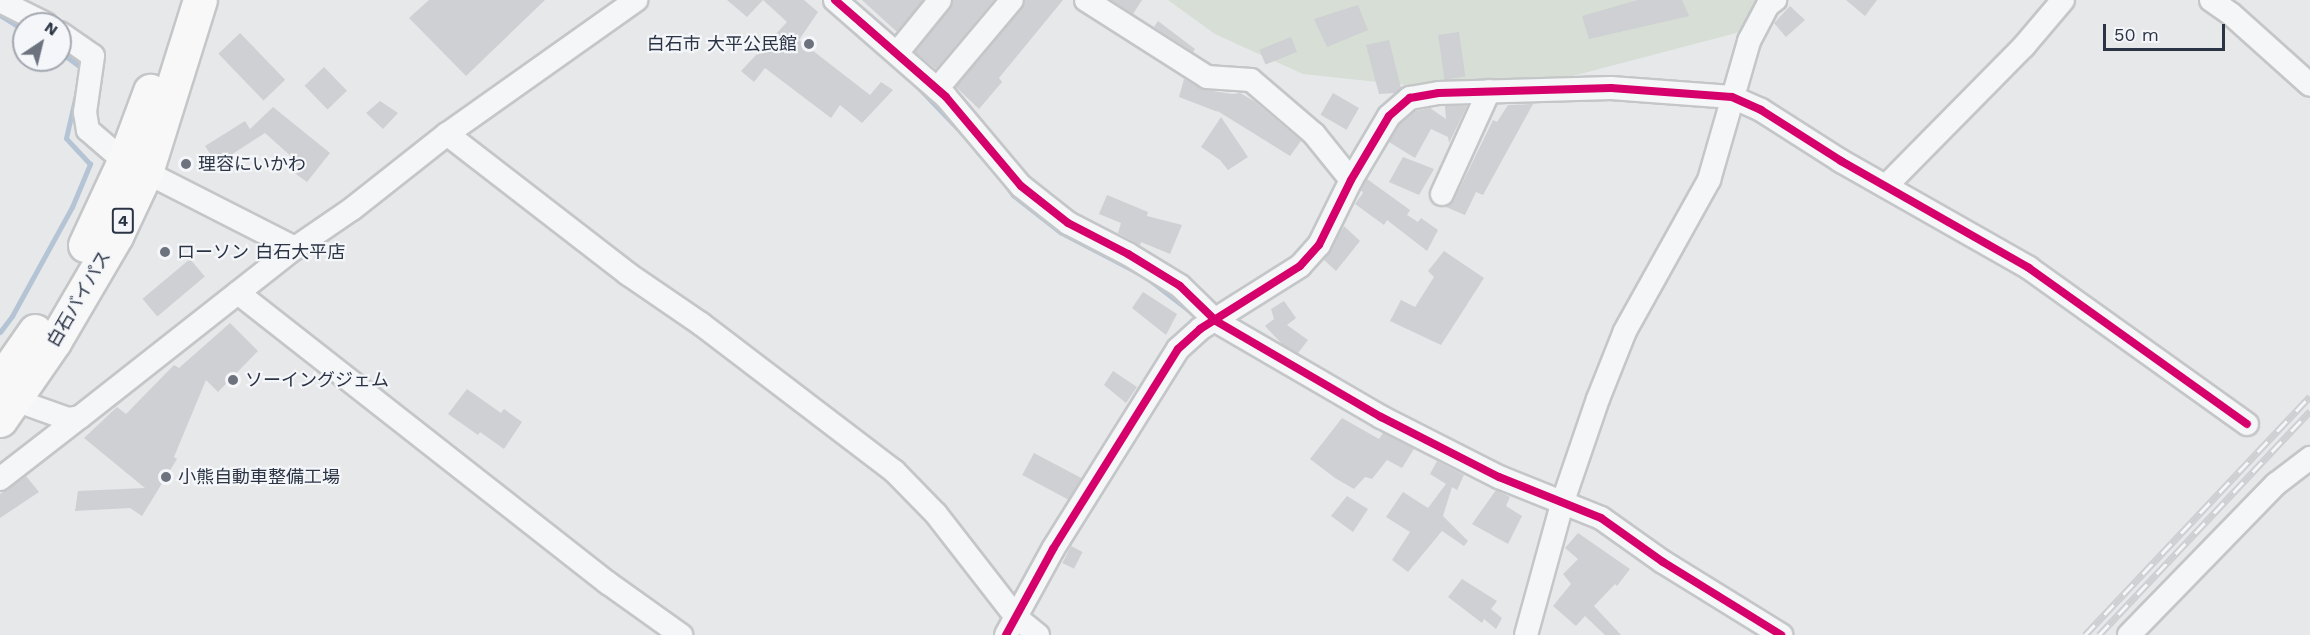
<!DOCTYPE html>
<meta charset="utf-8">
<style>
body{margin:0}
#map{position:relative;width:2310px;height:635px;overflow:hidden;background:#e6e8ea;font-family:"Work Sans","Noto Sans JP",sans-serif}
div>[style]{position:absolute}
.green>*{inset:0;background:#d6ded6}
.stream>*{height:5px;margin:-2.5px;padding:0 2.5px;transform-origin:2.5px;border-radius:2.5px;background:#b4c4d5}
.building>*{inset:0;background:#ced0d3;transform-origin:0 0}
.roads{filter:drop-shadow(2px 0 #c4c6c8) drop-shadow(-2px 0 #c4c6c8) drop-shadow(0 2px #c4c6c8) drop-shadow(0 -2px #c4c6c8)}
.minor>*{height:22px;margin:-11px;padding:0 11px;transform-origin:11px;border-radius:11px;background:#f5f6f7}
.highway>*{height:33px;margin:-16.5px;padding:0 16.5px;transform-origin:16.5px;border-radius:16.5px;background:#f8f8f8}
.rail>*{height:7px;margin-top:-3.5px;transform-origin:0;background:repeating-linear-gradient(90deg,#f4f6f9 0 14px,#cecfd2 0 28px);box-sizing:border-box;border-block:2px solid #cecfd2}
.cycleway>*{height:8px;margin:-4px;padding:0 4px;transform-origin:4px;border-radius:4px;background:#d6006c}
.dots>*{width:16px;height:16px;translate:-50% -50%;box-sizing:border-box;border:3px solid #f4f6f9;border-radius:50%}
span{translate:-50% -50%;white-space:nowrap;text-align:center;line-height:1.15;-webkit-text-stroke:4.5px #f4f6f9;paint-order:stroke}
.shield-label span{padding:2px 4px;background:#f4f6f9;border:2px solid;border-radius:4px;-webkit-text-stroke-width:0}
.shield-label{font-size:16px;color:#2b3445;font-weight:700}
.poi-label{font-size:18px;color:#2b3445}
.right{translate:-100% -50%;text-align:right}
.left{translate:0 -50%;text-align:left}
.street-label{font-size:18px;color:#2b3445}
.north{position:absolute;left:12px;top:12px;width:60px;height:60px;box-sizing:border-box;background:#f4f6f9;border:2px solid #a4a8b1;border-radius:50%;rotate:35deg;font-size:16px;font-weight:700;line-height:24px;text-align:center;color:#2b3445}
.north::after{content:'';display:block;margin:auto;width:21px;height:27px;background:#6c737f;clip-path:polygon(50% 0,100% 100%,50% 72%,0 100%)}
.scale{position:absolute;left:2103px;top:24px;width:122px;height:27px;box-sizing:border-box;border:3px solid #2b3445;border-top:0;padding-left:8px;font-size:18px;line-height:21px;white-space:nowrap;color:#2b3445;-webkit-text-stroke:4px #f4f6f9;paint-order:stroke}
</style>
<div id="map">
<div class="green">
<div style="clip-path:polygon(1168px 0,1788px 0,1736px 33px,1500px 95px,1303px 74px,1215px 34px)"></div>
</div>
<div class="stream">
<div style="left:0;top:15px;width:28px;rotate:32deg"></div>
<div style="left:60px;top:52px;width:27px;rotate:36deg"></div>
<div style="left:917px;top:86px;width:65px;rotate:46.2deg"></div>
<div style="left:1005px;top:184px;width:14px;rotate:54deg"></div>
<div style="left:1013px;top:195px;width:60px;rotate:38.2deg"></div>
<div style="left:1060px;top:232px;width:85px;rotate:27.5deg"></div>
<div style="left:1151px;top:281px;width:51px;rotate:37.8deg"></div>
<div style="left:0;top:332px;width:20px;rotate:-53deg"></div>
<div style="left:12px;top:316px;width:124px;rotate:-61.2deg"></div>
<div style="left:72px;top:207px;width:47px;rotate:-67.3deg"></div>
<div style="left:90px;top:164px;width:35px;rotate:-133deg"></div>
<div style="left:66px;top:138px;width:53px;rotate:-77deg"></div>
</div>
<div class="building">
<div style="clip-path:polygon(429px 0,545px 0,466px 76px,409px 18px)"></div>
<div style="clip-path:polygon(727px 0,763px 0,747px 17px)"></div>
<div style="clip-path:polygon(763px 0,804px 0,818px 12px,799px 40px,870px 95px,881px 82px,893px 90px,862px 123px,840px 105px,831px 118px,765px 68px,754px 82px,741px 71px,787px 22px)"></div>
<div style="clip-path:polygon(862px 0,923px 0,897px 32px)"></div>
<div style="clip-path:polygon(953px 0,994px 0,936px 69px,915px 52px,950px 9px)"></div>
<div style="clip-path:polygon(1025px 0,1063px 0,999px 78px,1002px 82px,979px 109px,956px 87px,1022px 9px)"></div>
<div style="clip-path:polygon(1111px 0,1142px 0,1133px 14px)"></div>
<div style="clip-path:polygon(1638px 0,1682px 0,1689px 16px,1589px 39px,1582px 16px)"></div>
<div style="clip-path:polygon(1846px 0,1877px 0,1865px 16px)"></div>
<div style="clip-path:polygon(1358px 5px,1368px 30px,1327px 47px,1314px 19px)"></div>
<div style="clip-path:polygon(1790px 6px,1805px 20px,1786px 37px,1774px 23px)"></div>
<div style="clip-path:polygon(1158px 21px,1195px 49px,1193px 52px,1154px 27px)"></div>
<div style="left:1459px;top:32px;width:45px;height:21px;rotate:82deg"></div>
<div style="left:240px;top:33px;width:65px;height:30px;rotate:46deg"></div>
<div style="left:1291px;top:37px;width:16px;height:34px;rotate:68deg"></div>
<div style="clip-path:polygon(1389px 40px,1401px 88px,1395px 93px,1379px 94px,1366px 45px)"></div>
<div style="left:324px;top:67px;width:33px;height:27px;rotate:46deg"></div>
<div style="clip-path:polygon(1184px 79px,1206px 90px,1232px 94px,1240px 93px,1254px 101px,1301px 141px,1290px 156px,1216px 110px,1218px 112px,1179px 97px)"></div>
<div style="left:1333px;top:93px;width:30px;height:25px;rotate:30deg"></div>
<div style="clip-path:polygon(380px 101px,398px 113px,383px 129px,366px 113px)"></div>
<div style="clip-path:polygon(1533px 104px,1483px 195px,1476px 192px,1465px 215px,1446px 207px,1454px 200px,1493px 120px,1497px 122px,1508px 105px)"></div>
<div style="clip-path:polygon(1445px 106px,1467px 106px,1449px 143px,1448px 137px,1431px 129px,1415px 158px,1389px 142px,1399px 125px,1416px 111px,1430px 108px,1446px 119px)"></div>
<div style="clip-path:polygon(273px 107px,330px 153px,307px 182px,285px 166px,293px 158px,265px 133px,217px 164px,205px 146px,245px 121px,250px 129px)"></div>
<div style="clip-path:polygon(1221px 117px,1248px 157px,1228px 170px,1220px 160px,1201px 147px)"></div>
<div style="clip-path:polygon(1403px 157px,1434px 169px,1419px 195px,1389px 182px)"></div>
<div style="clip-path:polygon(1367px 179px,1410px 210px,1407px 215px,1418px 222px,1421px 218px,1438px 230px,1427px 251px,1387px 220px,1384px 225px,1355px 204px,1363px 193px,1361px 190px)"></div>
<div style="clip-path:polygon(1107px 195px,1148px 212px,1147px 216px,1182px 225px,1170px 254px,1141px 242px,1140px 245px,1118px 233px,1121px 223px,1099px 214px)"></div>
<div style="clip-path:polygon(1344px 226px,1360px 241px,1336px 271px,1324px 260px)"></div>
<div style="clip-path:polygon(1444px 251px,1484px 278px,1441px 345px,1390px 321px,1401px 300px,1415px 307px,1434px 277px,1428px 271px)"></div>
<div style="left:190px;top:259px;width:23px;height:62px;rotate:50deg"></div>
<div style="clip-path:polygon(1143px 292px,1177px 314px,1166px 335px,1132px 308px)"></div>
<div style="clip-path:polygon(1284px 301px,1296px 318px,1287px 325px,1308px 340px,1298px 353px,1283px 345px,1265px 326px,1274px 319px,1271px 309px)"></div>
<div style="clip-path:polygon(230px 323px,258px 351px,218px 392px,206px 380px,174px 457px,177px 459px,142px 516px,130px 508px,75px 511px,78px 491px,145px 488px,84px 438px,117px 407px,126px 414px,174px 365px,179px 368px)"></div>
<div style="clip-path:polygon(1113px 371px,1137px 387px,1126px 403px,1104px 385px)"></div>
<div style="clip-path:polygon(467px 389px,501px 413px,504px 409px,522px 422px,504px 449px,480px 432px,478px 435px,448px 414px)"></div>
<div style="clip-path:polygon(1342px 418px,1379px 439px,1383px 433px,1414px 449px,1402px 468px,1387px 460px,1372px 479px,1365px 477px,1354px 489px,1335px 478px,1310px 459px)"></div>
<div style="left:1034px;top:453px;width:54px;height:25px;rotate:28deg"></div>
<div style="clip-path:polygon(1437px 461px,1464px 475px,1457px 490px,1452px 487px,1443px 516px,1468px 541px,1464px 546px,1442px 531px,1408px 572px,1392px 560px,1410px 532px,1386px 517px,1403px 492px,1428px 508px,1446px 484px,1430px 474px)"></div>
<div style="clip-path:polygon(26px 476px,39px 492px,0 518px,0 494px)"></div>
<div style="clip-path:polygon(1496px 490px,1510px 497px,1506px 506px,1522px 516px,1508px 544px,1472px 524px)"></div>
<div style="clip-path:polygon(1347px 496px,1368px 509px,1353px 532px,1331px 516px)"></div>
<div style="clip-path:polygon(1578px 533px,1630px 569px,1617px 586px,1615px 584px,1594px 606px,1621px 635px,1605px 635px,1585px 616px,1576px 626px,1553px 606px,1571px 584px,1563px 574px,1578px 559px,1565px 548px)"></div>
<div style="left:1071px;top:546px;width:13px;height:19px;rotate:27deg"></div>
<div style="clip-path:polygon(1462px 579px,1497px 601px,1491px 609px,1502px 618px,1496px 629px,1484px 619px,1482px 623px,1448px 597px)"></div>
</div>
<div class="roads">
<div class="minor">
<div style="left:835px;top:0;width:147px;rotate:41.1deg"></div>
<div style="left:946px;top:97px;width:116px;rotate:49.9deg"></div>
<div style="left:1021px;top:186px;width:60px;rotate:38.2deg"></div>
<div style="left:1068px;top:223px;width:68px;rotate:27.3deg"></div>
<div style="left:1128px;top:254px;width:61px;rotate:31.6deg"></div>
<div style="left:1180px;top:286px;width:50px;rotate:44.2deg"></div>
<div style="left:1216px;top:321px;width:191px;rotate:30.2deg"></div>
<div style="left:1381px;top:417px;width:132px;rotate:27deg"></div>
<div style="left:1499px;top:477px;width:110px;rotate:21.9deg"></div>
<div style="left:1601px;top:518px;width:76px;rotate:35.4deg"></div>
<div style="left:1663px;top:562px;width:139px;rotate:31.7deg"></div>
<div style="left:1086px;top:0;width:143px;rotate:32.5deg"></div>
<div style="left:1207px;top:77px;width:44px;rotate:3.9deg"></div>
<div style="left:1251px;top:80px;width:83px;rotate:40.6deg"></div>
<div style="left:1314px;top:134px;width:59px;rotate:51.2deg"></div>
<div style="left:2211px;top:0;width:24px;rotate:35deg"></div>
<div style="left:2231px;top:14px;width:106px;rotate:41.9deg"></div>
<div style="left:0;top:1px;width:51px;rotate:26.6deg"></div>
<div style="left:60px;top:33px;width:40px;rotate:34.9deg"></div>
<div style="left:93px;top:56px;width:57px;rotate:98.1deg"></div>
<div style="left:85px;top:112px;width:18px;rotate:81deg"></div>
<div style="left:88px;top:130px;width:48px;rotate:40.7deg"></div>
<div style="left:124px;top:161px;width:192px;rotate:27deg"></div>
<div style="left:897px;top:53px;width:68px;rotate:-50.9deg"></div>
<div style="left:937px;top:89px;width:116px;rotate:-49.9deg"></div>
<div style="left:447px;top:134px;width:229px;rotate:37.7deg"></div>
<div style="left:628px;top:274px;width:88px;rotate:34.4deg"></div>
<div style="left:701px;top:324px;width:243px;rotate:37.3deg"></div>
<div style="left:894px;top:471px;width:60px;rotate:45.7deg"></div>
<div style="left:936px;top:514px;width:132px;rotate:52.1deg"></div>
<div style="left:1017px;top:618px;width:27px;rotate:39deg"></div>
<div style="left:1886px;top:186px;width:197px;rotate:-45.4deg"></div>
<div style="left:2024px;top:46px;width:60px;rotate:-49.7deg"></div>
<div style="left:1442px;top:194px;width:113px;rotate:-65.5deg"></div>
<div style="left:238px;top:293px;width:470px;rotate:38.1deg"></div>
<div style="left:608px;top:583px;width:90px;rotate:35.5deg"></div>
<div style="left:15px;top:400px;width:56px;rotate:19.7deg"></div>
<div style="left:68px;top:419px;width:12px;rotate:-9deg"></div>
<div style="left:80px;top:417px;width:273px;rotate:-38.2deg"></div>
<div style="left:295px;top:248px;width:69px;rotate:-34.4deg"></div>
<div style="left:352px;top:209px;width:121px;rotate:-38.3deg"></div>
<div style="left:447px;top:134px;width:232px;rotate:-35.3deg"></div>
<div style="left:0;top:479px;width:101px;rotate:-37.8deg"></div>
<div style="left:1006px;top:635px;width:98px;rotate:-61.3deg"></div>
<div style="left:1053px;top:549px;width:236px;rotate:-58deg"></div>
<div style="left:1178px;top:349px;width:30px;rotate:-42deg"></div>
<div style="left:1200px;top:329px;width:118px;rotate:-32.2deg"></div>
<div style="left:1300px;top:266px;width:28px;rotate:-48deg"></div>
<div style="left:1319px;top:245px;width:72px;rotate:-63.8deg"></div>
<div style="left:1351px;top:180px;width:74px;rotate:-59.3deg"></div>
<div style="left:1389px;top:116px;width:28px;rotate:-41deg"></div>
<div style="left:1410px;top:98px;width:29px;rotate:-10deg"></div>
<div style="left:1439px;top:93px;width:172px;rotate:-1.7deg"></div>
<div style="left:1611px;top:88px;width:121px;rotate:4.3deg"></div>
<div style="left:1732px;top:97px;width:32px;rotate:24deg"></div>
<div style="left:1761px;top:110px;width:95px;rotate:32.5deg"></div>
<div style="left:1841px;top:161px;width:216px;rotate:29.6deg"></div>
<div style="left:2029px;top:268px;width:268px;rotate:35.6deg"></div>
<div style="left:1526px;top:635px;width:139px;rotate:-74.6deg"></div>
<div style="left:1563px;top:501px;width:108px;rotate:-71.1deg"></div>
<div style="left:1598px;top:399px;width:73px;rotate:-68.3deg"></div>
<div style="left:1625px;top:331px;width:173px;rotate:-60.9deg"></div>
<div style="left:1709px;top:180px;width:145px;rotate:-73.9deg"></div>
<div style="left:1749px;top:41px;width:41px;rotate:-62.2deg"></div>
<div style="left:1768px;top:5px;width:9px;rotate:-36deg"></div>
<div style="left:2129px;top:635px;width:211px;rotate:-45.8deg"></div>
<div style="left:2276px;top:484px;width:43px;rotate:-37.4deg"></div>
</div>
<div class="highway">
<div style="left:85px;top:245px;width:93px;rotate:-65.1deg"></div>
<div style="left:124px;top:161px;width:75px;rotate:-69.6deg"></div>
<div style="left:0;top:381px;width:61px;rotate:-55deg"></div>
<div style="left:0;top:420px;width:95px;rotate:-55.3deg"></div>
<div style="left:54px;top:342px;width:123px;rotate:-59.7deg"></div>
<div style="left:116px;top:236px;width:71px;rotate:-64.9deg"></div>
<div style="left:146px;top:172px;width:180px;rotate:-72.6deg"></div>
</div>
</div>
<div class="rail">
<div style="left:2085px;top:635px;width:328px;rotate:-46.7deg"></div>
<div style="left:2099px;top:635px;width:308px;rotate:-46.7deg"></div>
</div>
<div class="cycleway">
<div style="left:835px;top:0;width:147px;rotate:41.1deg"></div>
<div style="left:946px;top:97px;width:116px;rotate:49.9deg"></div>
<div style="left:1021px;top:186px;width:60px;rotate:38.2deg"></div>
<div style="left:1068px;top:223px;width:68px;rotate:27.3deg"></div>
<div style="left:1128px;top:254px;width:61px;rotate:31.6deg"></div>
<div style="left:1180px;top:286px;width:50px;rotate:44.2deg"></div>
<div style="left:1216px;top:321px;width:191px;rotate:30.2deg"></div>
<div style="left:1381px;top:417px;width:132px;rotate:27deg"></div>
<div style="left:1499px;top:477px;width:110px;rotate:21.9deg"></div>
<div style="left:1601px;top:518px;width:76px;rotate:35.4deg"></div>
<div style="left:1663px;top:562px;width:139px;rotate:31.7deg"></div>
<div style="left:1006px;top:635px;width:98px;rotate:-61.3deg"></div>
<div style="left:1053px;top:549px;width:236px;rotate:-58deg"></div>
<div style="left:1178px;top:349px;width:30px;rotate:-42deg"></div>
<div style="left:1200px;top:329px;width:118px;rotate:-32.2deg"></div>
<div style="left:1300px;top:266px;width:28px;rotate:-48deg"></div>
<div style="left:1319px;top:245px;width:72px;rotate:-63.8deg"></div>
<div style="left:1351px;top:180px;width:74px;rotate:-59.3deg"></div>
<div style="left:1389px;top:116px;width:28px;rotate:-41deg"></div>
<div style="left:1410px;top:98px;width:29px;rotate:-10deg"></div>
<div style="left:1439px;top:93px;width:172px;rotate:-1.7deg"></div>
<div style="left:1611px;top:88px;width:121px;rotate:4.3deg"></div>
<div style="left:1732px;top:97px;width:32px;rotate:24deg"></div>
<div style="left:1761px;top:110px;width:95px;rotate:32.5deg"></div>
<div style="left:1841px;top:161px;width:216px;rotate:29.6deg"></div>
<div style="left:2029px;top:268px;width:268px;rotate:35.6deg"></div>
</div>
<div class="dots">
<div style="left:809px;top:44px;background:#6c737f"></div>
<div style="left:186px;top:164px;background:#6c737f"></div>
<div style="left:165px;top:252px;background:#6c737f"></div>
<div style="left:233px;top:380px;background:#6c737f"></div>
<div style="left:166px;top:477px;background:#6c737f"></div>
</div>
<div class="shield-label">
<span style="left:123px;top:221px">4</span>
</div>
<div class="poi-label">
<span class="right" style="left:797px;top:44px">白石市 大平公民館</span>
<span class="left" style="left:198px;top:164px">理容にいかわ</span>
<span class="left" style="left:177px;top:252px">ローソン 白石大平店</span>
<span class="left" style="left:245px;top:380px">ソーイングジェム</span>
<span class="left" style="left:178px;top:477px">小熊自動車整備工場</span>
</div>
<div class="street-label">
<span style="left:79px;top:299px;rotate:-60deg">白石バイパス</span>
</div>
<div class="north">N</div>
<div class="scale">50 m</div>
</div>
